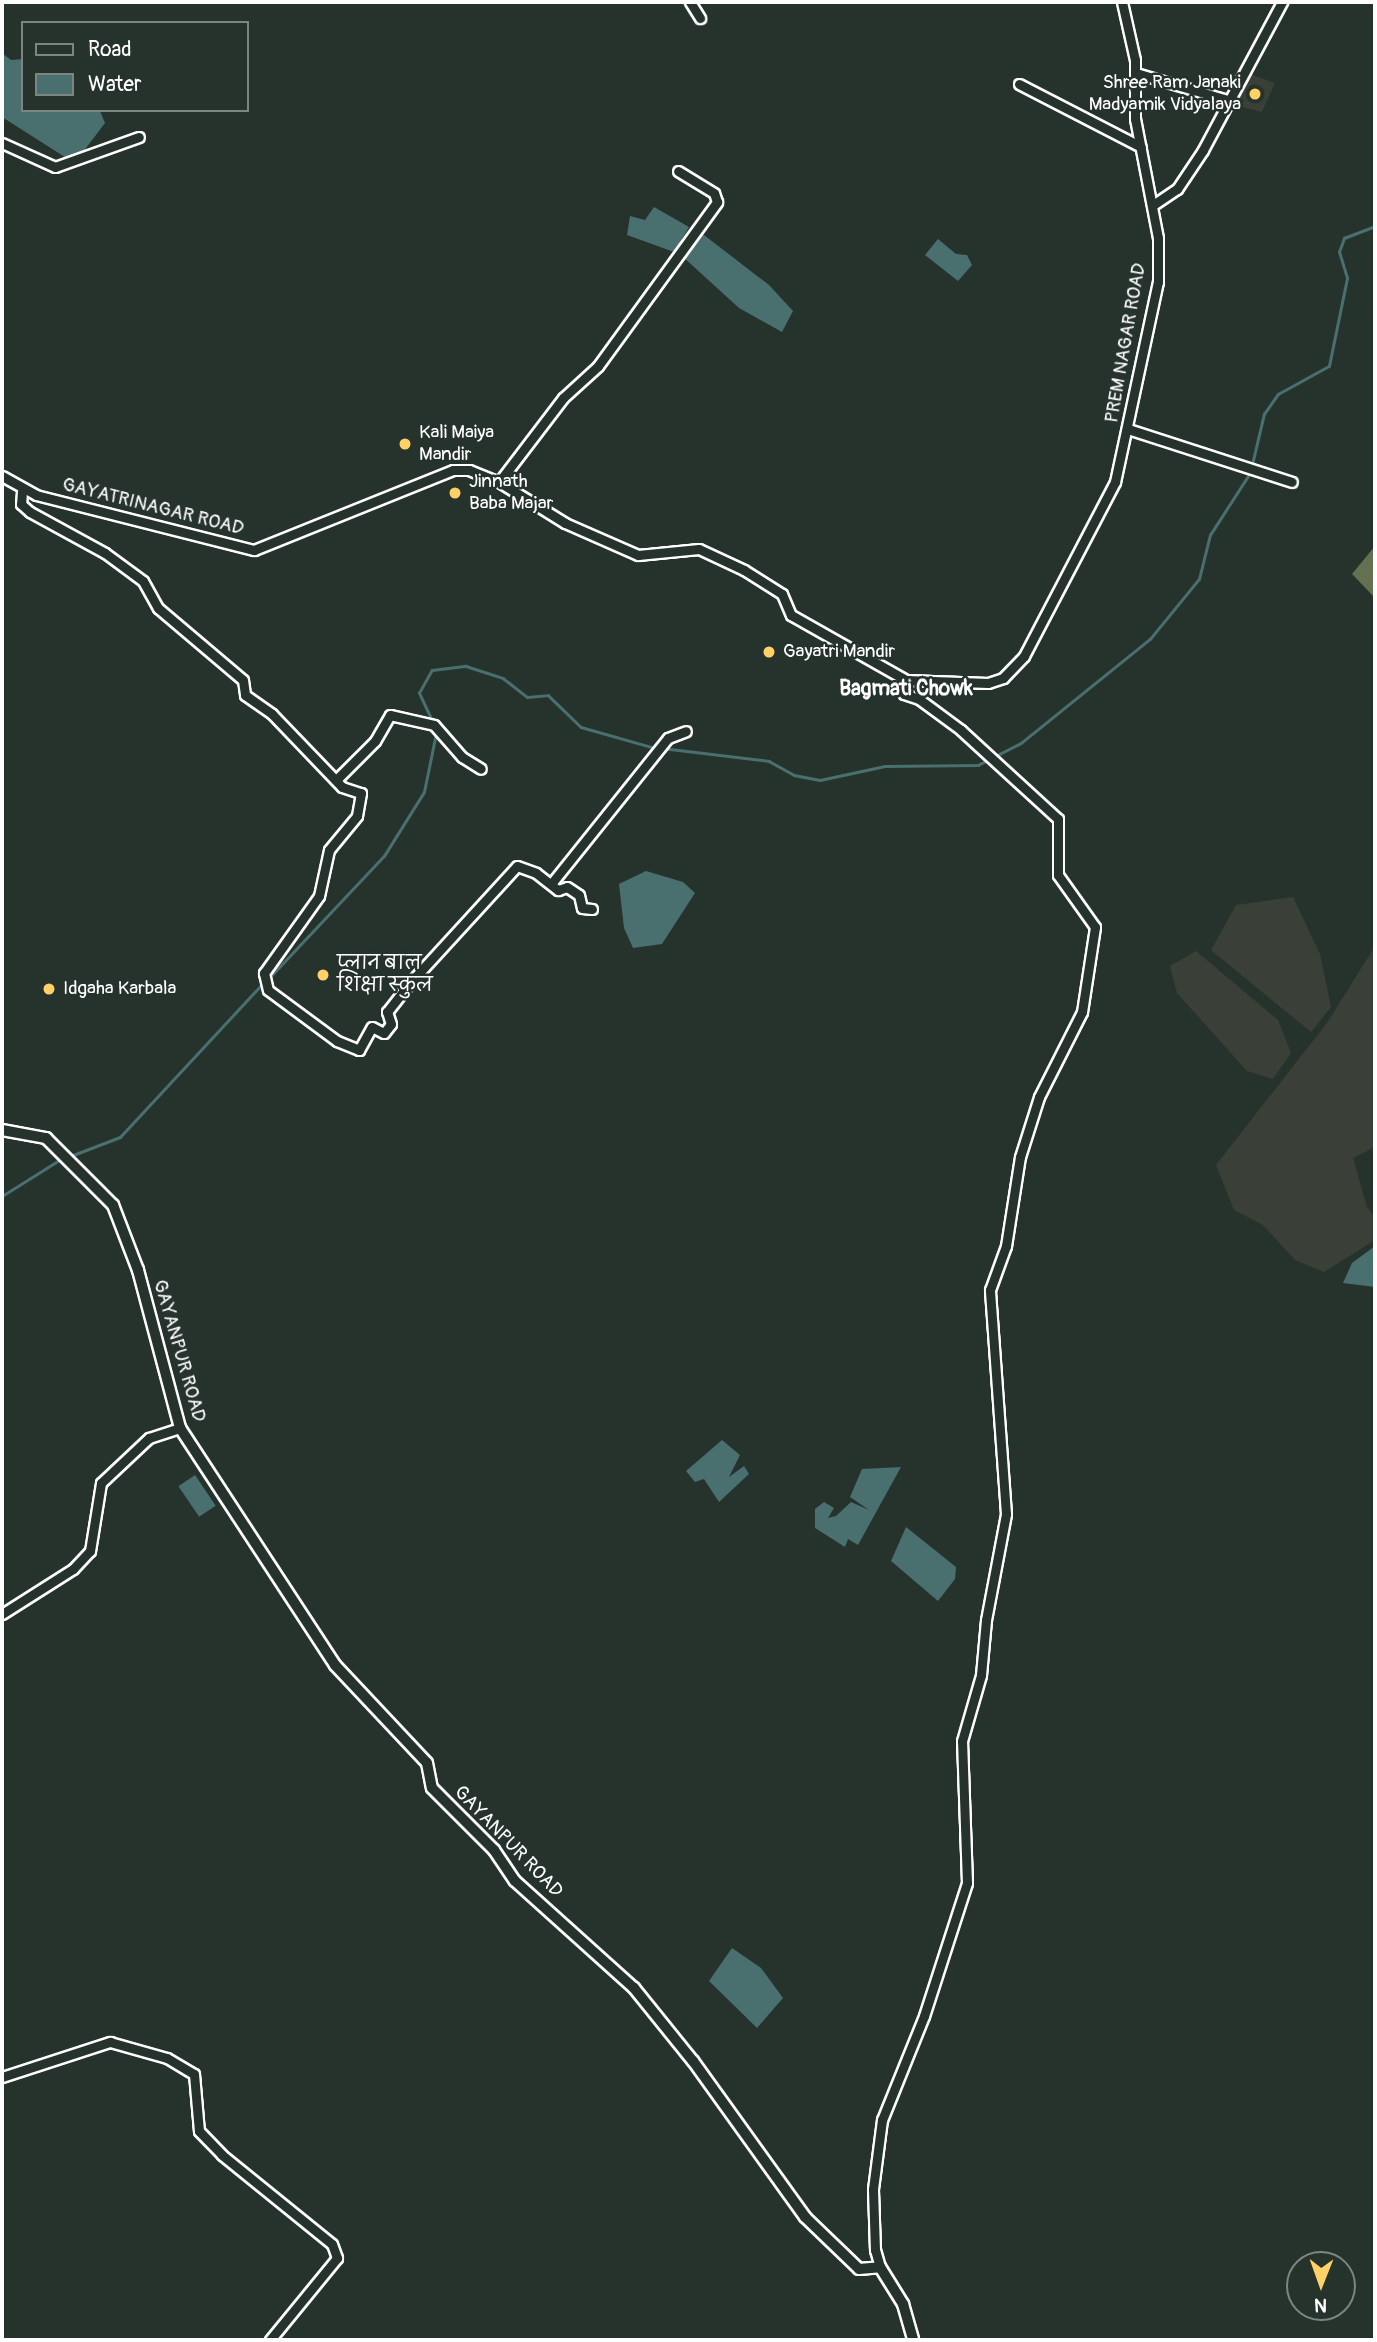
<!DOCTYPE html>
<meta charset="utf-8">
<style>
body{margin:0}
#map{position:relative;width:1377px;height:2342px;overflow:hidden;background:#26332d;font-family:Pangolin,"Playpen Sans Deva",sans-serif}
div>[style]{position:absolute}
.built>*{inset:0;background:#3a4038}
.green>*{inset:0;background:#637051}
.water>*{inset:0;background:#4a6f6f;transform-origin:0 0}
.stream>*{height:2.5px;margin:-1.25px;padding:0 1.25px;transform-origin:1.25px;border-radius:1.25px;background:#4a6f6f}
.roads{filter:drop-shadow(2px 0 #fff) drop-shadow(-2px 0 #fff) drop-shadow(0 2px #fff) drop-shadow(0 -2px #fff)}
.minor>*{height:9px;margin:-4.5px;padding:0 4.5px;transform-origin:4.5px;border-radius:4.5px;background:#26332d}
.tertiary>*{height:10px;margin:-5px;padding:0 5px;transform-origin:5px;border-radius:5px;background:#26332d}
.dots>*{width:19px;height:19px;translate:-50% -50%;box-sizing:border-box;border:4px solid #26332d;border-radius:50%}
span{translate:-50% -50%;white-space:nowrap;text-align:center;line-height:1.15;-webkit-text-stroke:5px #26332d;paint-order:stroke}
.poi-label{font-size:19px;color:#fff}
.right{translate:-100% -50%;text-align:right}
.left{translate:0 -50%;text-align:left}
.street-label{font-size:19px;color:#fff}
.neighbourhood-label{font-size:21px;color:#fff;font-weight:700}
.frame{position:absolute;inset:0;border:4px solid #fff;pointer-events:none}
.legend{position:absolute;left:21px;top:21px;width:228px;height:91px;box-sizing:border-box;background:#26332d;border:2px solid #7d8581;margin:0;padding:9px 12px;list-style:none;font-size:21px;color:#fff}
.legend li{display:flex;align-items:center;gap:14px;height:35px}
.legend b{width:35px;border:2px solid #7d8581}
.north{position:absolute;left:1286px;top:2251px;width:70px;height:70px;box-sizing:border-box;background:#26332d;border:2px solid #7d8581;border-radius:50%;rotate:181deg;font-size:19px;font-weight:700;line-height:28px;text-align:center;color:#fff}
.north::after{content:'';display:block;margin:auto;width:24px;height:32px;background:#ffd166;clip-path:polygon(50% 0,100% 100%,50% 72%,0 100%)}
</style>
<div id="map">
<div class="built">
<div style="clip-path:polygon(1250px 74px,1275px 83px,1262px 112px,1235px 105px)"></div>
<div style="clip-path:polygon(1293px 897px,1320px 954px,1331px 1007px,1311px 1032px,1211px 950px,1236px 905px)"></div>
<div style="clip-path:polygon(1375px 946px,1375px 1147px,1353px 1158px,1367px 1207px,1375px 1217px,1375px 1240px,1324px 1272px,1295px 1260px,1263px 1225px,1234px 1210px,1216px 1165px,1327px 1023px)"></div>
<div style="clip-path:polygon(1196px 951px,1278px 1020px,1291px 1053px,1273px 1079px,1247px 1071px,1177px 993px,1170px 966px)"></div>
</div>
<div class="green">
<div style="clip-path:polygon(1375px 546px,1375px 598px,1352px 574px)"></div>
</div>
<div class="water">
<div style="clip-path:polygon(2px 53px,11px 60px,23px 59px,23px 110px,100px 111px,105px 123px,83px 152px,68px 159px,2px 117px)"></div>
<div style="clip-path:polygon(654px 207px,689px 227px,674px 252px,627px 235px,630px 216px,645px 220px)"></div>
<div style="clip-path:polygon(700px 232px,769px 285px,793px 311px,782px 332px,739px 308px,682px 256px)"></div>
<div style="clip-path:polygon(938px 239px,956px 254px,967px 255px,972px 265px,958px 281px,925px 255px)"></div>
<div style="clip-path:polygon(646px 871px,683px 882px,695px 893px,662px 944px,633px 948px,624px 928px,619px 884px)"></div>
<div style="clip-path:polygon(1375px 1246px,1375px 1287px,1343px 1283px,1352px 1263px)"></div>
<div style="clip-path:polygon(722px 1440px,740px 1455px,729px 1477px,744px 1466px,749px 1474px,719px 1502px,704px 1479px,695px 1482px,686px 1471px)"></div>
<div style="clip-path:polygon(901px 1467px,858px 1545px,848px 1539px,845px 1547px,815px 1528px,815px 1509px,824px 1502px,834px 1508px,828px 1518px,836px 1516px,851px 1502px,869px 1510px,850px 1497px,862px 1469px)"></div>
<div style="left:195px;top:1475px;width:37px;height:20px;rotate:56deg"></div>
<div style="clip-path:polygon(906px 1527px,956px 1567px,955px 1579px,938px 1601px,891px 1561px)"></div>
<div style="clip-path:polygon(732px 1948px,761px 1968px,783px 1998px,757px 2028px,709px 1981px)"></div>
</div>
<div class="stream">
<div style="left:433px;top:723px;width:33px;rotate:-115deg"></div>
<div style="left:419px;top:693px;width:26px;rotate:-61deg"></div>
<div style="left:432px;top:670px;width:34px;rotate:-7deg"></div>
<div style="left:466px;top:666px;width:39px;rotate:18deg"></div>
<div style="left:503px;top:678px;width:31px;rotate:38deg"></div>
<div style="left:527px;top:697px;width:21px;rotate:-5deg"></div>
<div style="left:548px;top:695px;width:46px;rotate:44.1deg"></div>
<div style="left:581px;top:727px;width:77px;rotate:15.8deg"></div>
<div style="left:662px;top:748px;width:108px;rotate:6.9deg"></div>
<div style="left:769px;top:761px;width:29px;rotate:29deg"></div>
<div style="left:794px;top:775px;width:26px;rotate:11deg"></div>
<div style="left:820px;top:780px;width:66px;rotate:-12.2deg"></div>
<div style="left:885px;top:766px;width:93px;rotate:-0.6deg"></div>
<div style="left:978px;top:765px;width:48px;rotate:-27.1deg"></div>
<div style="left:1021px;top:743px;width:166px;rotate:-38.9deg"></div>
<div style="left:1150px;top:639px;width:77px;rotate:-50.8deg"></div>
<div style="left:1199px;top:579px;width:45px;rotate:-76deg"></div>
<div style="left:1210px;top:535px;width:74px;rotate:-57.2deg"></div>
<div style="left:1250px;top:473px;width:61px;rotate:-76.7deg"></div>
<div style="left:1264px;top:414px;width:24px;rotate:-55deg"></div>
<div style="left:1278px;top:394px;width:58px;rotate:-28.8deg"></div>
<div style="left:1329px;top:366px;width:90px;rotate:-78.4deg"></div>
<div style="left:1347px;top:278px;width:27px;rotate:-107deg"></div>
<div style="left:1339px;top:252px;width:15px;rotate:-70deg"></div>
<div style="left:1344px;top:238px;width:33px;rotate:-21deg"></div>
<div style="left:268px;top:979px;width:169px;rotate:-46.7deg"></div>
<div style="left:384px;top:856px;width:75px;rotate:-58deg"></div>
<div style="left:424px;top:792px;width:60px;rotate:-78.5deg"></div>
<div style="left:68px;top:1157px;width:56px;rotate:-21deg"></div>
<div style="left:120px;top:1137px;width:210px;rotate:-47.1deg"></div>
<div style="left:2px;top:1196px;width:70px;rotate:-32.1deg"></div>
</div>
<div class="roads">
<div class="minor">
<div style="left:690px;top:2px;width:19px;rotate:58deg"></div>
<div style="left:1136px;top:73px;width:99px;rotate:16.4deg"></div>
<div style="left:1019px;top:84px;width:137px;rotate:27.3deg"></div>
<div style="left:2px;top:143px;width:58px;rotate:24.4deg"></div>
<div style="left:55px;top:167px;width:89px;rotate:-19.7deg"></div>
<div style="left:1153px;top:205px;width:29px;rotate:-34deg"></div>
<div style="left:1177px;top:189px;width:47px;rotate:-56.3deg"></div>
<div style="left:1203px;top:150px;width:168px;rotate:-61.9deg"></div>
<div style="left:1128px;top:429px;width:172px;rotate:17.9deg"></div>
<div style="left:2px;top:476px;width:39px;rotate:29deg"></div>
<div style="left:36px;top:495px;width:225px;rotate:14.2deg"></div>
<div style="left:254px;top:550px;width:214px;rotate:-21.9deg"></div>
<div style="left:453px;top:470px;width:16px"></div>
<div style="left:469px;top:470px;width:32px;rotate:22deg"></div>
<div style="left:499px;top:482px;width:78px;rotate:31.8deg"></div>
<div style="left:565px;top:523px;width:80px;rotate:23.7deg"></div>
<div style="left:638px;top:555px;width:61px;rotate:-5.6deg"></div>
<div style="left:699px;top:549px;width:50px;rotate:25deg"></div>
<div style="left:744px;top:570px;width:45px;rotate:32.3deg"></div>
<div style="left:782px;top:594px;width:23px;rotate:67deg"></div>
<div style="left:791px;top:615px;width:132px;rotate:29.5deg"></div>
<div style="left:906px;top:680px;width:82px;rotate:2.1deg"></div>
<div style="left:988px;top:683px;width:16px;rotate:-18deg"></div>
<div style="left:1003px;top:678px;width:30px;rotate:-46deg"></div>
<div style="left:1024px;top:656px;width:196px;rotate:-62.4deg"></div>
<div style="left:1115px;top:482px;width:205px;rotate:-77.9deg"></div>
<div style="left:1158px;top:282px;width:44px;rotate:-90deg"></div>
<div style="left:1158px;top:238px;width:121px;rotate:-100.9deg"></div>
<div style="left:1135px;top:119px;width:59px;rotate:-90deg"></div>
<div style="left:1135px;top:60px;width:59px;rotate:-102.6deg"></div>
<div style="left:499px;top:482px;width:106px;rotate:-52.7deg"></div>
<div style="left:563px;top:398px;width:47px;rotate:-42.4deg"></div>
<div style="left:598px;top:366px;width:203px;rotate:-54deg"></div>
<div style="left:717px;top:202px;width:9px;rotate:-108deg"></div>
<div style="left:714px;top:193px;width:42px;rotate:-148.6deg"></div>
<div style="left:22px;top:491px;width:13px;rotate:94deg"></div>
<div style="left:21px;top:504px;width:12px;rotate:42deg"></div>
<div style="left:30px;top:512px;width:85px;rotate:28.7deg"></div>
<div style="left:105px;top:553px;width:47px;rotate:36.4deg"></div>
<div style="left:143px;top:581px;width:31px;rotate:61deg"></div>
<div style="left:158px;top:608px;width:111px;rotate:40.3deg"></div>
<div style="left:243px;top:680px;width:15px;rotate:82deg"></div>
<div style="left:245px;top:695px;width:33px;rotate:35deg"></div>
<div style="left:272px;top:714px;width:101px;rotate:46.2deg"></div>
<div style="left:342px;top:787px;width:20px;rotate:18deg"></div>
<div style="left:361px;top:793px;width:23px;rotate:100deg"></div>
<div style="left:357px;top:816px;width:44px;rotate:129.5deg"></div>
<div style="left:329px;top:850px;width:47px;rotate:102.3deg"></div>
<div style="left:319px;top:896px;width:95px;rotate:125.5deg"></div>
<div style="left:264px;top:973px;width:17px;rotate:77deg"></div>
<div style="left:268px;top:990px;width:86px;rotate:36.5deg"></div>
<div style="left:337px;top:1041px;width:24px;rotate:22deg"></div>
<div style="left:359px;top:1050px;width:26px;rotate:-61deg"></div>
<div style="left:372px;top:1027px;width:13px;rotate:27deg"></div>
<div style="left:384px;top:1033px;width:11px;rotate:-52deg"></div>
<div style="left:391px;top:1024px;width:13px;rotate:-108deg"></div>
<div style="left:387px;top:1012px;width:34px;rotate:-52deg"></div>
<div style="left:408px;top:985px;width:161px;rotate:-47.5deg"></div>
<div style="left:517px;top:866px;width:20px;rotate:20deg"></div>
<div style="left:536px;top:873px;width:28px;rotate:38deg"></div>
<div style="left:558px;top:890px;width:9px;rotate:-18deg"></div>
<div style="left:567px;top:887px;width:14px;rotate:34deg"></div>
<div style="left:579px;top:895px;width:13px;rotate:77deg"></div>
<div style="left:582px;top:908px;width:10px;rotate:6deg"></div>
<div style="left:336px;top:780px;width:55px;rotate:-45deg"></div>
<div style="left:375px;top:741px;width:30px;rotate:-60deg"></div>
<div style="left:390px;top:715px;width:45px;rotate:12.8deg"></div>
<div style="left:434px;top:725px;width:43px;rotate:48.8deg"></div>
<div style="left:462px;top:757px;width:22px;rotate:32deg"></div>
<div style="left:551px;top:884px;width:187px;rotate:-51.3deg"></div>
<div style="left:668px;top:738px;width:19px;rotate:-21deg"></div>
<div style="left:2px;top:1614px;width:84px;rotate:-32.4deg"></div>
<div style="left:73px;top:1569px;width:25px;rotate:-47deg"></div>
<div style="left:90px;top:1551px;width:69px;rotate:-80.8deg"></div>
<div style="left:101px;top:1483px;width:66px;rotate:-43.2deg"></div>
<div style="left:149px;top:1438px;width:33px;rotate:-18deg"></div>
<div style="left:2px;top:2077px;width:114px;rotate:-18deg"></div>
<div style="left:110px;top:2042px;width:59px;rotate:15.7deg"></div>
<div style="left:167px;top:2058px;width:31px;rotate:31deg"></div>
<div style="left:194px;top:2074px;width:57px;rotate:85deg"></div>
<div style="left:199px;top:2131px;width:33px;rotate:46deg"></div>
<div style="left:222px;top:2155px;width:141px;rotate:39deg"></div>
<div style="left:332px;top:2244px;width:15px;rotate:70deg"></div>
<div style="left:337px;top:2258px;width:106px;rotate:129.3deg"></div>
<div style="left:880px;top:2267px;width:18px;rotate:-106deg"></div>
<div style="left:875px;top:2250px;width:61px;rotate:-91.9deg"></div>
<div style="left:873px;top:2189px;width:70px;rotate:-82.6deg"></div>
<div style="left:882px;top:2120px;width:112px;rotate:-68deg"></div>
<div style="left:924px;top:2016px;width:140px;rotate:-72.1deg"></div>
<div style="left:967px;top:1883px;width:142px;rotate:-92deg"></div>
<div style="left:962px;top:1741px;width:69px;rotate:-73.9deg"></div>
<div style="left:981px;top:1675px;width:55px;rotate:-84.8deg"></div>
<div style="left:986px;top:1620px;width:108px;rotate:-79.3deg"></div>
<div style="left:1006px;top:1514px;width:225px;rotate:-94.1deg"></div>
<div style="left:990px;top:1290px;width:47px;rotate:-70deg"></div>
<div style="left:1006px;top:1246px;width:90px;rotate:-81.1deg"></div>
<div style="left:1020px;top:1157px;width:63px;rotate:-72.4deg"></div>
<div style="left:1039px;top:1097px;width:95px;rotate:-63.2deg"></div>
<div style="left:1082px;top:1012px;width:86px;rotate:-81.3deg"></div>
<div style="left:1095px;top:927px;width:64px;rotate:-125.4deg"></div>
<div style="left:1058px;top:875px;width:56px;rotate:-90deg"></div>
<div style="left:1058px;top:819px;width:132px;rotate:-137.5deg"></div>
<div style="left:961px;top:730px;width:52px;rotate:-143.6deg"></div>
<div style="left:919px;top:699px;width:16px;rotate:-162deg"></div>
<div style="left:904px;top:694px;width:14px;rotate:-82deg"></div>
</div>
<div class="tertiary">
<div style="left:2px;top:1130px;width:45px;rotate:10.3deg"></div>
<div style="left:46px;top:1138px;width:95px;rotate:45deg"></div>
<div style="left:113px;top:1205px;width:70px;rotate:69deg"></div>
<div style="left:138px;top:1270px;width:163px;rotate:75.1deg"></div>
<div style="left:180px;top:1428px;width:283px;rotate:56.8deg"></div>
<div style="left:335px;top:1665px;width:134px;rotate:46.8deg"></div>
<div style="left:427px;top:1763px;width:25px;rotate:79deg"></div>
<div style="left:432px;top:1788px;width:88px;rotate:45deg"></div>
<div style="left:494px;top:1850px;width:37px;rotate:56deg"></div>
<div style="left:515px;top:1881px;width:160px;rotate:42deg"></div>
<div style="left:634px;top:1988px;width:94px;rotate:51.1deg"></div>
<div style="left:693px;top:2061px;width:192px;rotate:54.3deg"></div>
<div style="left:805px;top:2217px;width:75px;rotate:43.9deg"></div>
<div style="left:859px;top:2269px;width:21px;rotate:-5deg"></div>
<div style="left:880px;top:2267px;width:44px;rotate:58.1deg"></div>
<div style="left:903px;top:2304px;width:37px;rotate:74deg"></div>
</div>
</div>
<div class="dots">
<div style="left:1255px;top:94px;background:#ffd166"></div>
<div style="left:405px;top:444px;background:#ffd166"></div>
<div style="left:455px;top:493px;background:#ffd166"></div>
<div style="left:769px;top:652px;background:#ffd166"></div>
<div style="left:323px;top:975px;background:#ffd166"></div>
<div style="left:49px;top:989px;background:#ffd166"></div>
</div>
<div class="poi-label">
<span class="right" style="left:1241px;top:94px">Shree Ram Janaki<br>Madyamik Vidyalaya</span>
<span class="left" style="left:419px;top:444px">Kali Maiya<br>Mandir</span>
<span class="left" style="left:469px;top:493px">Jinnath<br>Baba Majar</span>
<span class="left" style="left:783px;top:652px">Gayatri Mandir</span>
<span class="left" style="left:337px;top:975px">प्लान बाल<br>शिक्षा स्कुल</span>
<span class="left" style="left:63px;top:989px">Idgaha Karbala</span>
</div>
<div class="street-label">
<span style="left:1126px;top:343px;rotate:-80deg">PREM NAGAR ROAD</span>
<span style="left:153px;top:507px;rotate:14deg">GAYATRINAGAR ROAD</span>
<span style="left:179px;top:1351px;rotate:74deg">GAYANPUR ROAD</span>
<span style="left:508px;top:1842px;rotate:46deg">GAYANPUR ROAD</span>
</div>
<div class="neighbourhood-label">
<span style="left:906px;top:689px">Bagmati Chowk</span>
</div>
<div class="frame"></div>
<ul class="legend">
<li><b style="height:9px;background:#26332d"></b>Road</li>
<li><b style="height:19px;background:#4a6f6f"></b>Water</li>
</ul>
<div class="north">N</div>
</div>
